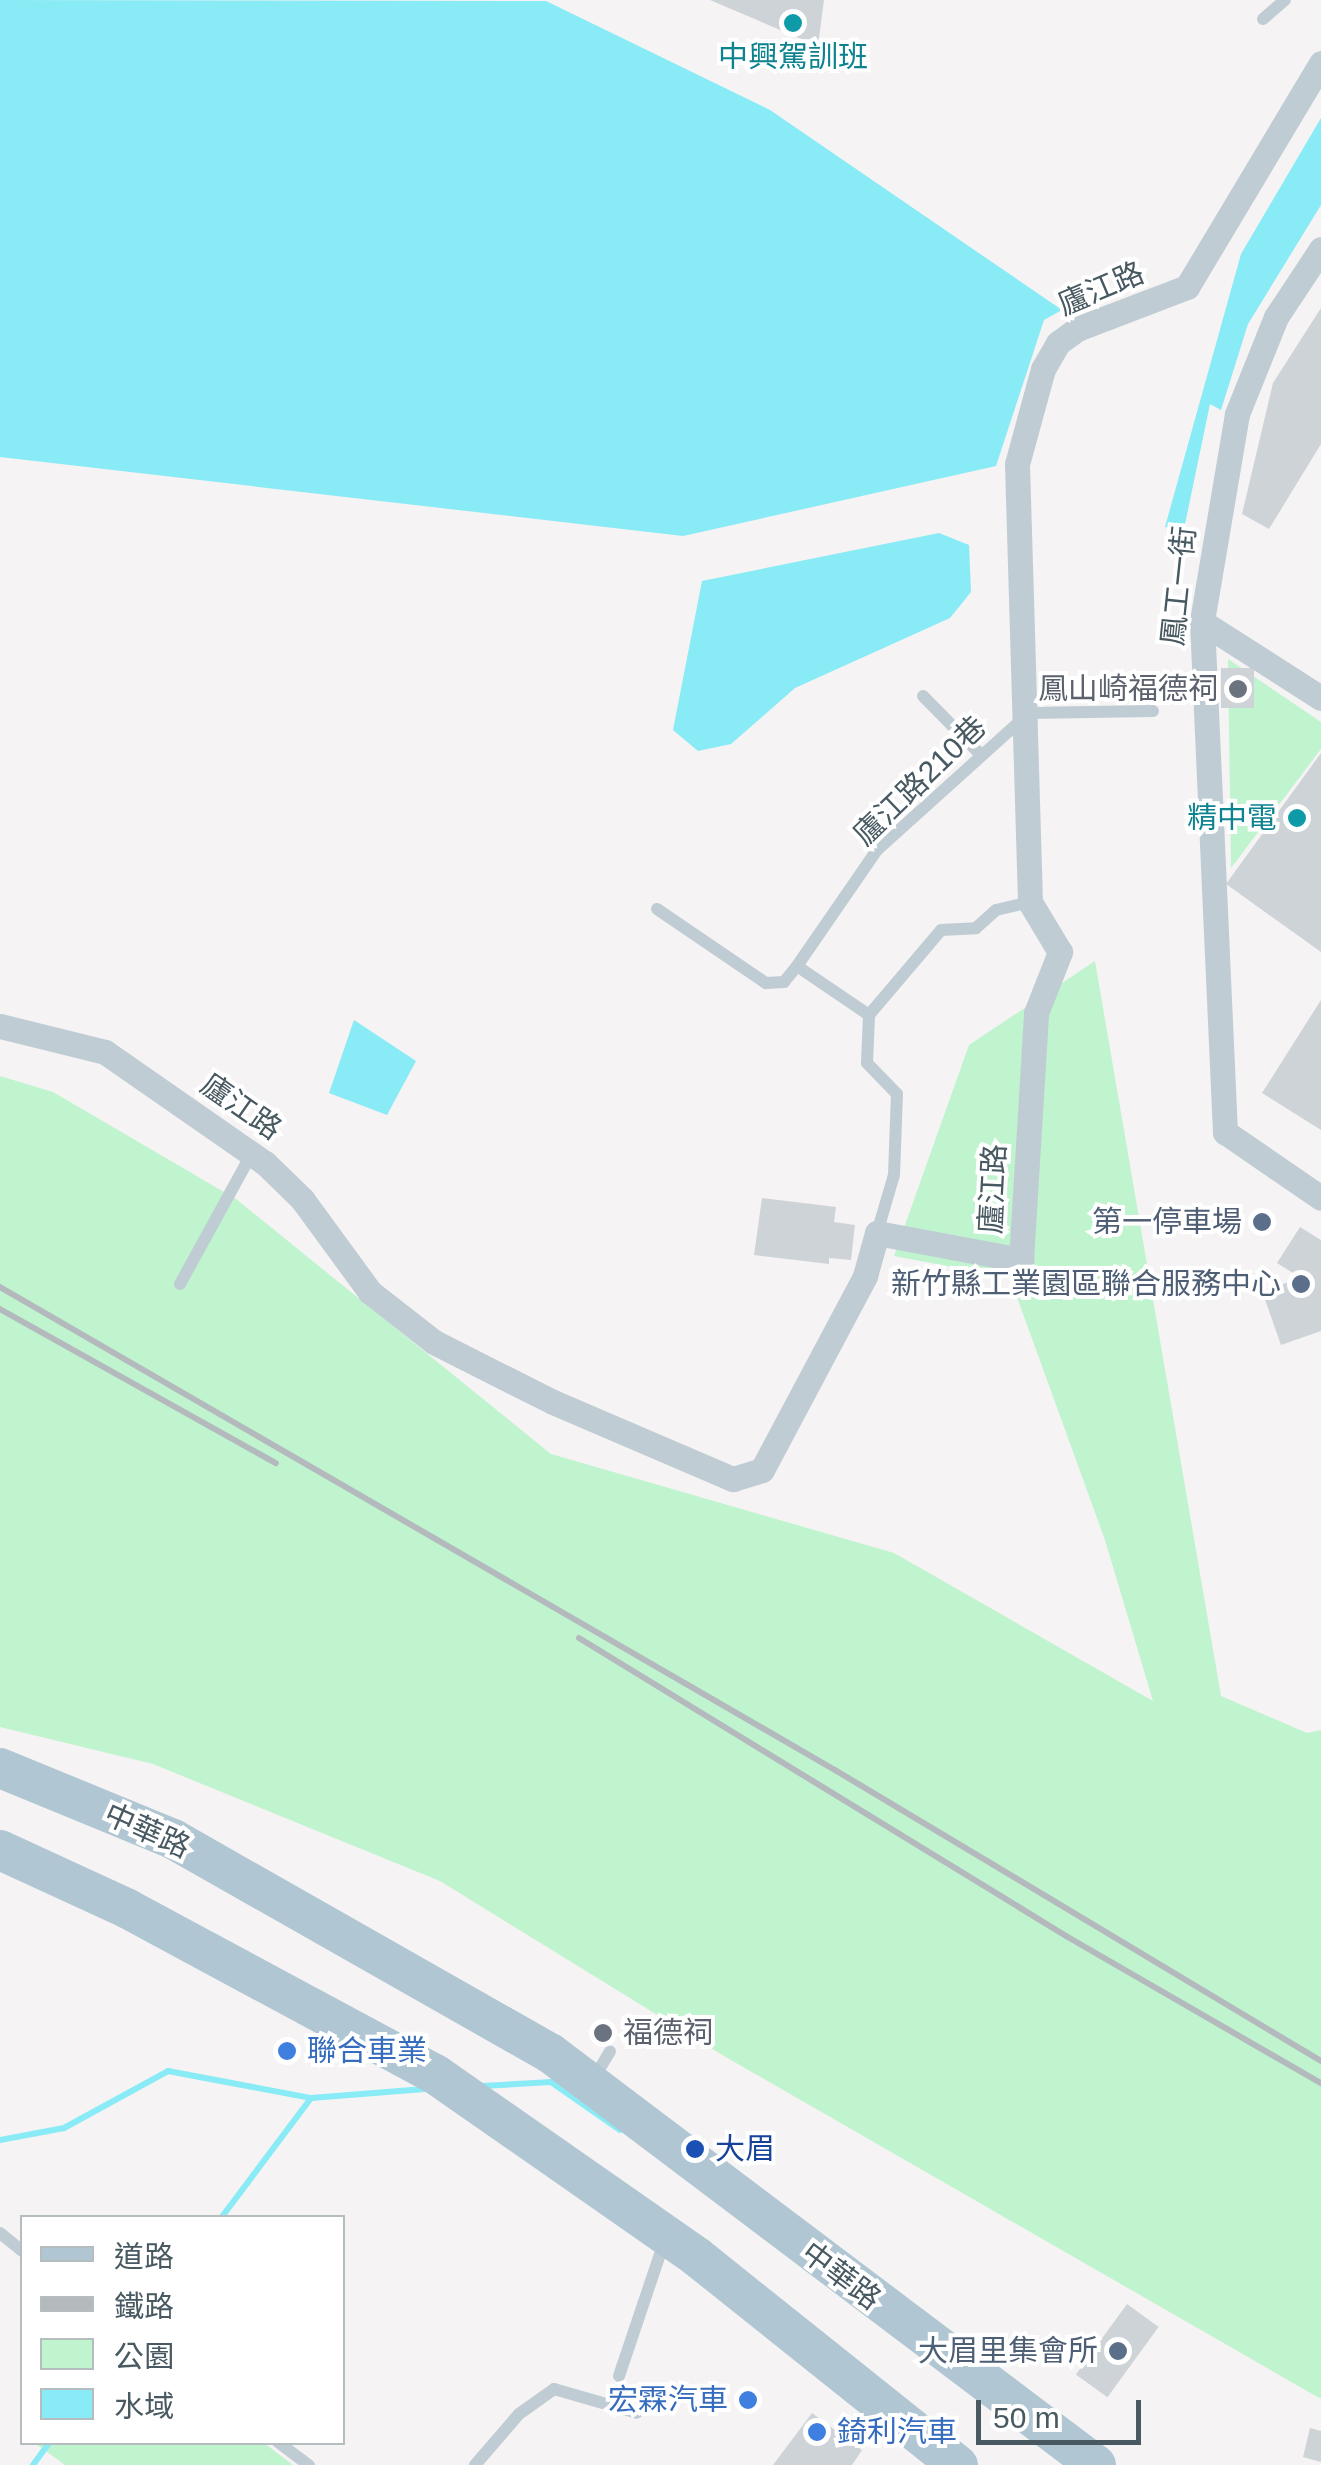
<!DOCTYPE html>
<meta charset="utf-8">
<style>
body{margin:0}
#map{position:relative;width:1321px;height:2465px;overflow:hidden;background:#f5f3f3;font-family:Helvetica,"Noto Sans TC",sans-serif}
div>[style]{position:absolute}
.green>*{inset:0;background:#bff4ce}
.water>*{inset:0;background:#89ebf5}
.stream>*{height:6px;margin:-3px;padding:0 3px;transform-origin:3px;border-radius:3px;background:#89ebf5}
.building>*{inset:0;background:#ced3d8;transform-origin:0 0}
.lane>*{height:12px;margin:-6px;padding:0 6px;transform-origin:6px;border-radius:6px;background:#c0ccd3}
.street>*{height:25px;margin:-12.5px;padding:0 12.5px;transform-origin:12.5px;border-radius:12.5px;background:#c0ccd3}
.primary>*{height:40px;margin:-20px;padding:0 20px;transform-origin:20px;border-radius:20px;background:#b1c6d3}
.rail>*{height:6px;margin:-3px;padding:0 3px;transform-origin:3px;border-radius:3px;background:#b4b9bd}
.dots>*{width:28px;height:28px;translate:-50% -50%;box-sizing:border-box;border:5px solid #fff;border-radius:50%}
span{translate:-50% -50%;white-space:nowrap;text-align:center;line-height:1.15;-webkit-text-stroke:8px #fff;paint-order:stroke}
.culture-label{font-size:30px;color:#0d838f}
.right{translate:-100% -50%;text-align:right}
.street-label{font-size:30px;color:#485962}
.worship-label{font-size:30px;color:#5b616d}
.left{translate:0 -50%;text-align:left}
.service-label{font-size:30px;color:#4e5e75}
.shop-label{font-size:30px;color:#366cbe}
.transit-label{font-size:30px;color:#164399}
.legend{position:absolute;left:20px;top:2215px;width:325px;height:230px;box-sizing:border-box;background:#fff;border:2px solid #b6bdc0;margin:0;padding:12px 18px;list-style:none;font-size:30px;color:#485962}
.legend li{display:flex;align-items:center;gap:20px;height:50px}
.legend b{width:50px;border:2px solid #b6bdc0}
.scale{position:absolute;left:976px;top:2400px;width:165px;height:45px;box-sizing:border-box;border:5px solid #485962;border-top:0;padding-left:12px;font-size:30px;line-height:35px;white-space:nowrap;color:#485962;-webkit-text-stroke:8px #fff;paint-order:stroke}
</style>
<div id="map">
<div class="green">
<div style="clip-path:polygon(1228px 659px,1321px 722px,1321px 749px,1231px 868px)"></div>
<div style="clip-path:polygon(1095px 961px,1221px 1696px,1307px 1733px,1321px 1730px,1321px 2399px,724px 2056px,440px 1881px,153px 1764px,0 1727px,0 1076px,53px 1092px,236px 1199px,551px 1454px,894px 1553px,1153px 1701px,1105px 1540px,1010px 1278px,894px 1256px,969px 1045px)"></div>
<div style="clip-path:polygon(35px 2443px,264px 2443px,293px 2465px,65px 2465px)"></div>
</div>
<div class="water">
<div style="clip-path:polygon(0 0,546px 1px,770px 110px,1062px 310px,1044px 320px,996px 466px,683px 536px,0 457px)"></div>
<div style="clip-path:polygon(1321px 118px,1321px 205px,1248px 324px,1221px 410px,1210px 404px,1184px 529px,1165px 527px,1241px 254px)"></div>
<div style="clip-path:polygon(939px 533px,969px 545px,971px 592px,950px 618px,795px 688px,731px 744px,698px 751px,673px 730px,702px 581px)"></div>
<div style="clip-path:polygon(354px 1020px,416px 1061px,387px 1115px,329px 1093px)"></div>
</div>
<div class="stream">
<div style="left:482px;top:2086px;width:69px;rotate:-3.3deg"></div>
<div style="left:551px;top:2082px;width:84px;rotate:34.8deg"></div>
<div style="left:0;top:2140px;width:65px;rotate:-10.6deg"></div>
<div style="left:64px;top:2128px;width:119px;rotate:-28.7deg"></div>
<div style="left:168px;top:2071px;width:146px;rotate:10.7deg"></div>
<div style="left:311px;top:2098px;width:114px;rotate:-4.5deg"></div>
<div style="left:221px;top:2218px;width:150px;rotate:-53.1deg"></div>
<div style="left:33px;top:2465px;width:29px;rotate:-54deg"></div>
</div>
<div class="building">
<div style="clip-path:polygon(710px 0,824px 0,818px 46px)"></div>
<div style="clip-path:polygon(1321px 308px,1321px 444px,1269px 529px,1242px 514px,1273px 383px)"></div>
<div style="left:1254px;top:668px;width:40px;height:33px;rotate:90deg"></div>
<div style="clip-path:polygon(1321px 753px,1321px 952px,1226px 884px)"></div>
<div style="clip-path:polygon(1321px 1000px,1321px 1130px,1262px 1093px)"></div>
<div style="clip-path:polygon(762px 1198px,836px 1207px,834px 1222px,855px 1225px,851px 1260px,829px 1258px,829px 1264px,754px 1255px)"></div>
<div style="clip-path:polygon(1300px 1227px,1321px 1240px,1321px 1331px,1281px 1345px,1262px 1291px,1301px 1278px,1277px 1263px)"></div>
<div style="left:1127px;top:2304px;width:39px;height:87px;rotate:36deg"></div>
<div style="clip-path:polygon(812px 2413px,862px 2450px,852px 2465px,773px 2465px)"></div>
<div style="clip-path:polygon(1310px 2428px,1321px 2431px,1321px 2462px,1303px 2457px)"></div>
</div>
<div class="lane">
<div style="left:1263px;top:19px;width:29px;rotate:-41deg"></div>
<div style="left:923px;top:696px;width:81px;rotate:45.5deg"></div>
<div style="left:657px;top:909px;width:132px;rotate:34.2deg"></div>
<div style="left:766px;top:983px;width:18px;rotate:-3deg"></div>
<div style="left:784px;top:982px;width:21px;rotate:-51deg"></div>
<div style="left:869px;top:1015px;width:87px;rotate:-145.8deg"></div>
<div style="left:797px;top:966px;width:141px;rotate:-55.4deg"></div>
<div style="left:877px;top:850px;width:205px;rotate:-42deg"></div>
<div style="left:1029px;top:713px;width:124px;rotate:-0.9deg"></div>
<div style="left:877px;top:1233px;width:60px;rotate:-73.7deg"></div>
<div style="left:894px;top:1175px;width:81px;rotate:-87.9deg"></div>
<div style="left:897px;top:1094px;width:43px;rotate:-134.1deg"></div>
<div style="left:867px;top:1063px;width:48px;rotate:-87.6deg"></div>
<div style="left:869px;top:1015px;width:111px;rotate:-49.7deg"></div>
<div style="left:941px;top:930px;width:35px;rotate:-3deg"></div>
<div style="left:976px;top:928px;width:27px;rotate:-42deg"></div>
<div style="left:996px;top:910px;width:35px;rotate:-13deg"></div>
<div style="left:180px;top:1284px;width:149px;rotate:-61.2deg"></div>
<div style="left:594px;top:2078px;width:31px;rotate:-59deg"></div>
<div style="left:0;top:2233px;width:28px;rotate:39deg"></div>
<div style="left:619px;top:2376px;width:141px;rotate:-71.4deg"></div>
<div style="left:278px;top:2442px;width:39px;rotate:37deg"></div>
<div style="left:475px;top:2465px;width:67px;rotate:-49.2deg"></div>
<div style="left:519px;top:2414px;width:43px;rotate:-35.5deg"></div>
<div style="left:554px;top:2389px;width:86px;rotate:16.1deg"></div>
</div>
<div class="street">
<div style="left:1321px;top:249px;width:82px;rotate:123.5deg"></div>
<div style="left:1276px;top:317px;width:105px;rotate:111.9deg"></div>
<div style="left:1237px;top:414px;width:211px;rotate:99.6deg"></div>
<div style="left:1202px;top:622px;width:511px;rotate:87.42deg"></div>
<div style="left:1225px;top:1132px;width:116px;rotate:34.5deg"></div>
<div style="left:1202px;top:622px;width:141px;rotate:32.6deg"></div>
<div style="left:0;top:1026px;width:108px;rotate:13.9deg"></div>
<div style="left:105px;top:1052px;width:195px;rotate:34.8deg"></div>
<div style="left:265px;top:1163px;width:52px;rotate:44.2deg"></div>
<div style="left:302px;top:1199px;width:115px;rotate:53.8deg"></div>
<div style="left:370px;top:1292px;width:81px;rotate:38deg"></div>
<div style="left:434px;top:1342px;width:133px;rotate:26.8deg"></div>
<div style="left:553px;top:1402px;width:196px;rotate:23.2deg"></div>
<div style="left:733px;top:1479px;width:30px;rotate:-17deg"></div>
<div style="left:762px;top:1470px;width:220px;rotate:-62deg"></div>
<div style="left:865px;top:1276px;width:45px;rotate:-74.4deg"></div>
<div style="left:877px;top:1233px;width:147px;rotate:10.6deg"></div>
<div style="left:1021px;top:1260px;width:247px;rotate:-86.5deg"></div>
<div style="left:1036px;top:1013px;width:66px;rotate:-68.5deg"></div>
<div style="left:1060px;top:952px;width:58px;rotate:-121deg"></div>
<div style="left:1030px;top:902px;width:438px;rotate:-91.7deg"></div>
<div style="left:1017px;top:464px;width:98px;rotate:-74.7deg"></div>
<div style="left:1043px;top:369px;width:30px;rotate:-60deg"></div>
<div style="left:1058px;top:343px;width:24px;rotate:-36deg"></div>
<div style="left:1077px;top:329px;width:118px;rotate:-20.9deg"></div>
<div style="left:1187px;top:287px;width:261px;rotate:-59.1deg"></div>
</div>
<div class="primary">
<div style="left:0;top:1768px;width:187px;rotate:22.3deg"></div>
<div style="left:173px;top:1839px;width:434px;rotate:29.6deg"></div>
<div style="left:550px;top:2053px;width:684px;rotate:37.04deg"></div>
<div style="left:0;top:1850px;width:141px;rotate:24.7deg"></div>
<div style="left:128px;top:1909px;width:349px;rotate:28.3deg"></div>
<div style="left:435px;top:2074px;width:320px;rotate:34.9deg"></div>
<div style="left:697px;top:2257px;width:334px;rotate:38.6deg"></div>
</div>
<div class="rail">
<div style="left:0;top:1287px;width:965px;rotate:30.05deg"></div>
<div style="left:835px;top:1770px;width:566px;rotate:30.91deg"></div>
<div style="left:0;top:1309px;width:316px;rotate:29.2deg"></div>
<div style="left:579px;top:1638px;width:571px;rotate:31.46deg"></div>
<div style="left:1066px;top:1936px;width:294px;rotate:30deg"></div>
</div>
<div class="dots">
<div style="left:793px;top:23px;background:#0f9aa8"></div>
<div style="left:1238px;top:689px;background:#6b7280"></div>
<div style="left:1297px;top:818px;background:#0f9aa8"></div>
<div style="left:1262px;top:1222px;background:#5c6f8a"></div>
<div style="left:1301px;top:1284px;background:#5c6f8a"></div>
<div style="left:603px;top:2033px;background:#6b7280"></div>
<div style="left:287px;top:2051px;background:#3f7fe0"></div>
<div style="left:695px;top:2149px;background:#1a4fb4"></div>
<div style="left:1118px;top:2351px;background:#5c6f8a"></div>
<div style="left:748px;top:2400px;background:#3f7fe0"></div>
<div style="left:817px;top:2432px;background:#3f7fe0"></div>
</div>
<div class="culture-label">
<span style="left:793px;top:57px">中興駕訓班</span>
<span class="right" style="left:1277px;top:818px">精中電</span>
</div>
<div class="street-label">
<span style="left:1101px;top:289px;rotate:-23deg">廬江路</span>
<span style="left:1179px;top:586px;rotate:-84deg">鳳工一街</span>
<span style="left:920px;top:781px;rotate:-44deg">廬江路210巷</span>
<span style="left:241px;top:1107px;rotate:35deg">廬江路</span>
<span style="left:993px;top:1189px;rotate:-87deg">廬江路</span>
<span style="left:147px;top:1831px;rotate:24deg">中華路</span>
<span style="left:841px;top:2276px;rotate:37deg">中華路</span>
</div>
<div class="worship-label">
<span class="right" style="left:1218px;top:689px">鳳山崎福德祠</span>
<span class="left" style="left:623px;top:2033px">福德祠</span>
</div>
<div class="service-label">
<span class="right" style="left:1242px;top:1222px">第一停車場</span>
<span class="right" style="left:1281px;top:1284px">新竹縣工業園區聯合服務中心</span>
<span class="right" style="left:1098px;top:2351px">大眉里集會所</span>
</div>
<div class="shop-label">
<span class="left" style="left:307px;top:2051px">聯合車業</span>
<span class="right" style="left:728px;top:2400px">宏霖汽車</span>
<span class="left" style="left:837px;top:2432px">錡利汽車</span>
</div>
<div class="transit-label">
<span class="left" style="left:715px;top:2149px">大眉</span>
</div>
<ul class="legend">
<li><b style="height:12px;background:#b1c6d3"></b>道路</li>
<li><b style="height:12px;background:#b4b9bd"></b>鐵路</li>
<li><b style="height:28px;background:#bff4ce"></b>公園</li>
<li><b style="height:28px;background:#89ebf5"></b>水域</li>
</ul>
<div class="scale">50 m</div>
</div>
